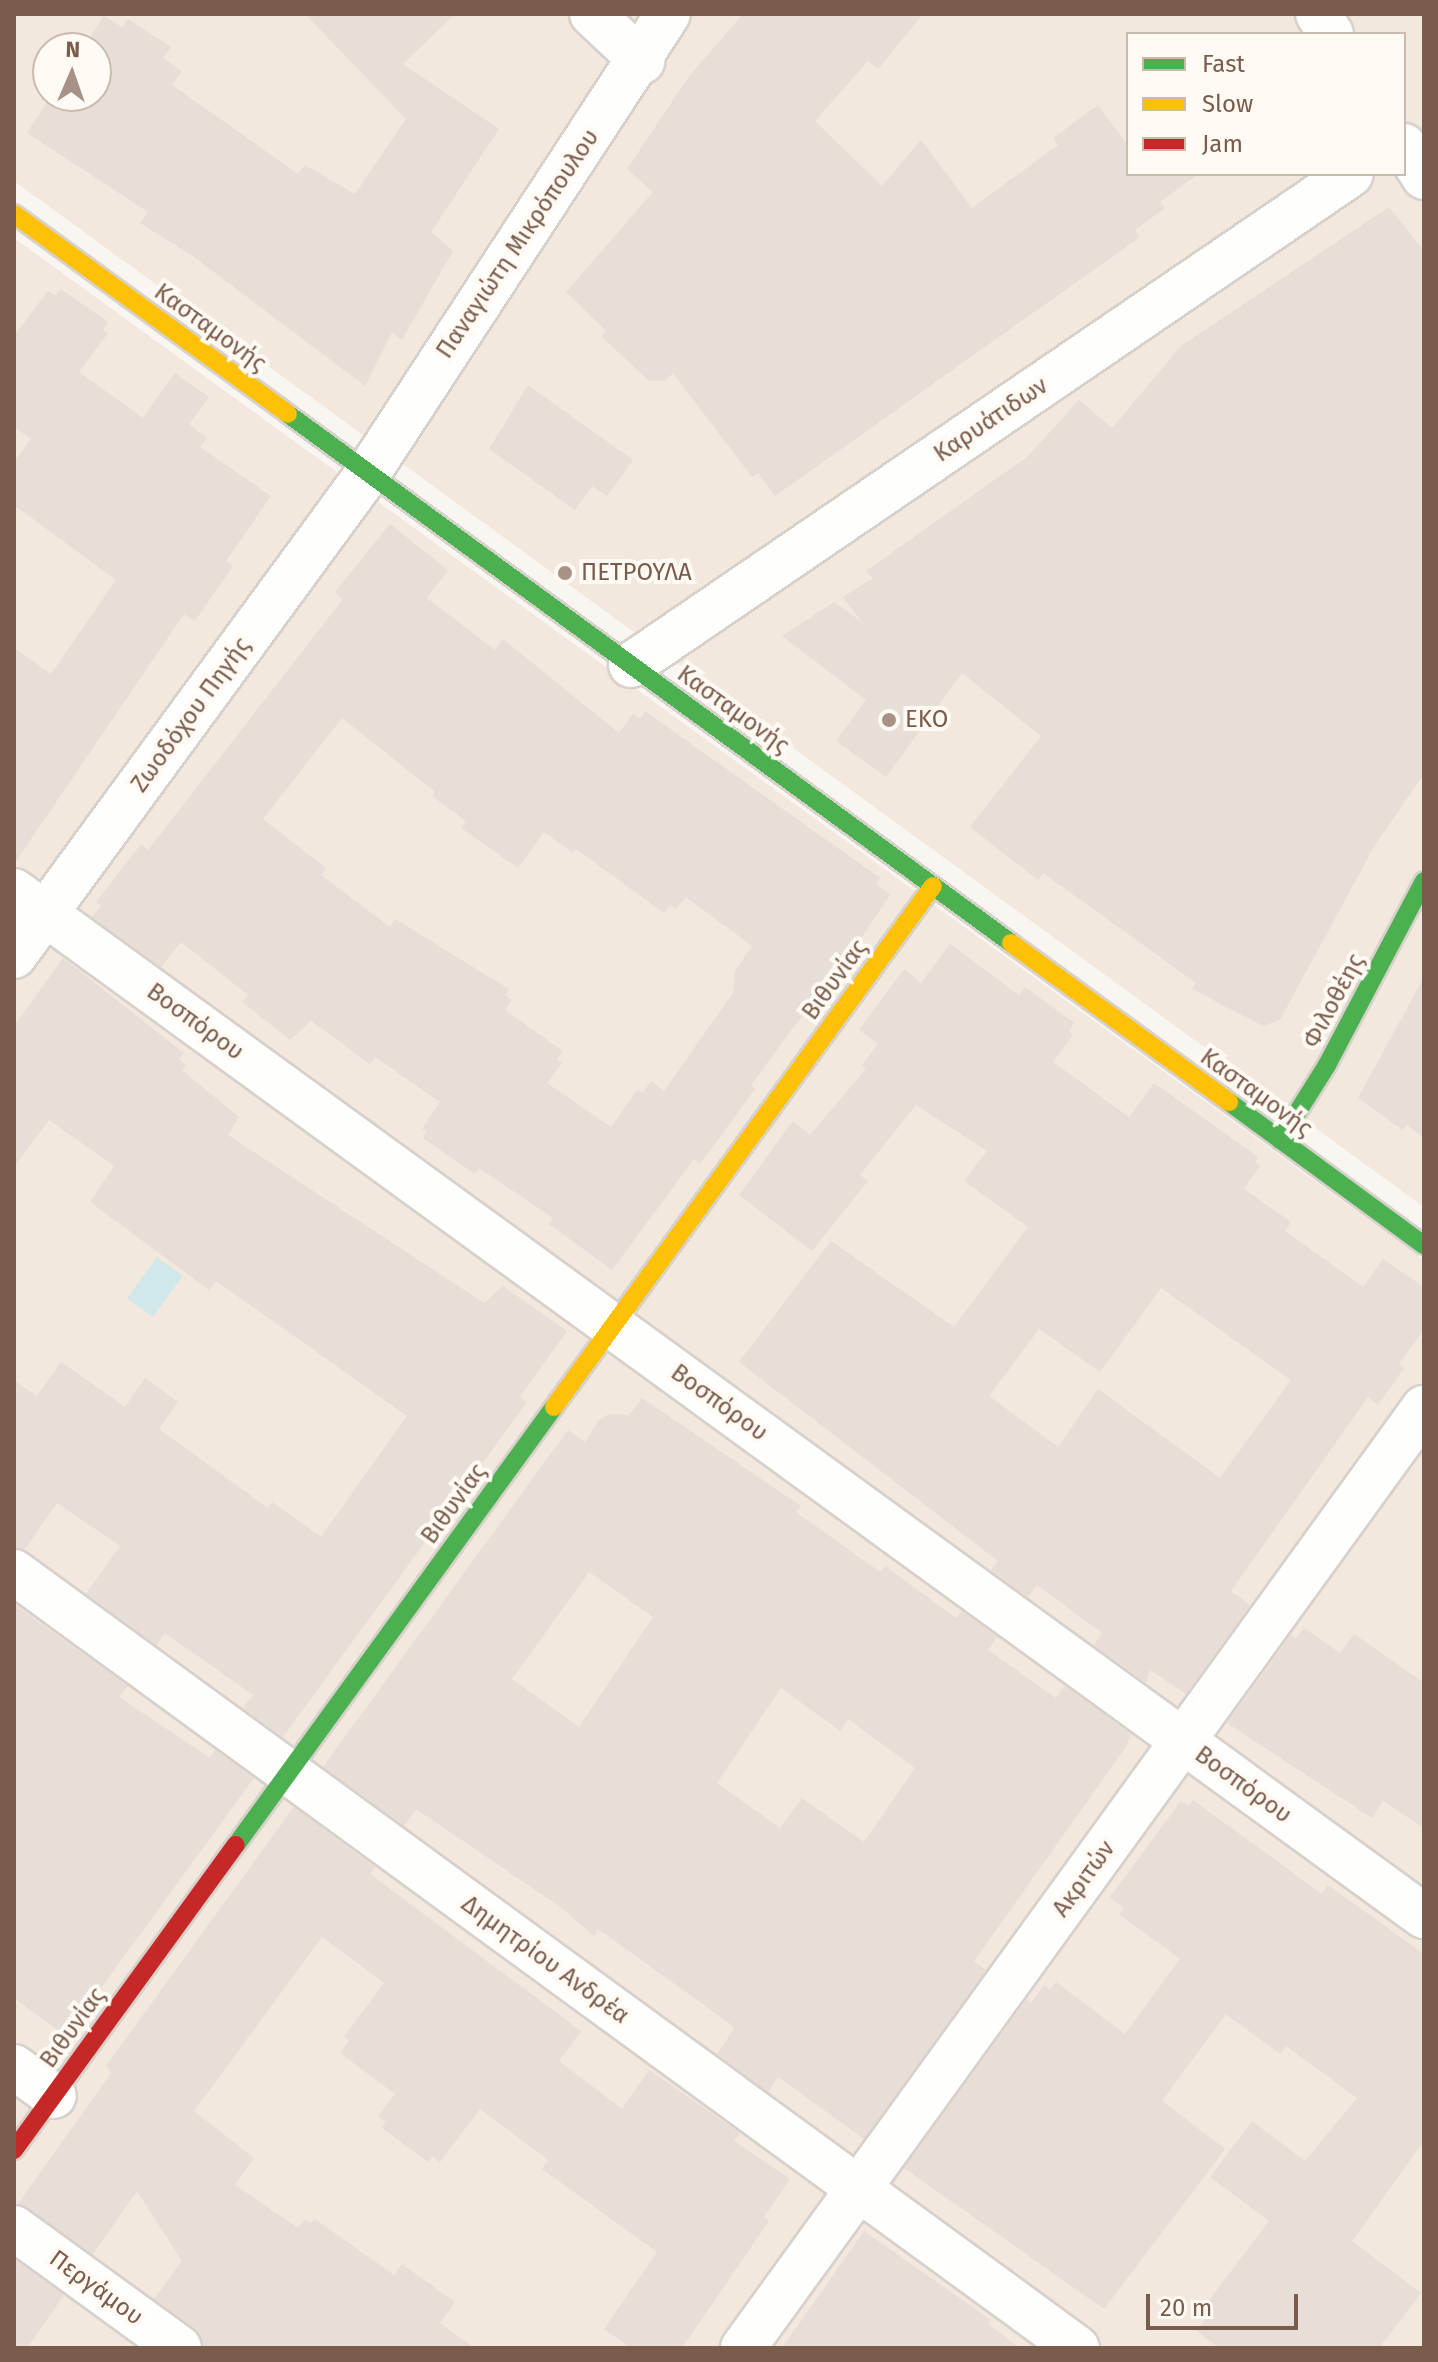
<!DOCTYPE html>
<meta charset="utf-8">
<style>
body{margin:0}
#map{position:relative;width:1438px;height:2362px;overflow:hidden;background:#f9f5f0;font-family:"Fira Sans",sans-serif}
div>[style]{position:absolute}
.residential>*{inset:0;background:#f2e8de}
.water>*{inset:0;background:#d0e8ea;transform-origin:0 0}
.building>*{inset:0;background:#e6ded7}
.roads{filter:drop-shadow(2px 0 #d7d1cb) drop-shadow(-2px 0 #d7d1cb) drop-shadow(0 2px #d7d1cb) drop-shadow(0 -2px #d7d1cb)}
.street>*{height:44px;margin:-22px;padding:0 22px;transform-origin:22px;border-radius:22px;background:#fefefd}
.fast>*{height:18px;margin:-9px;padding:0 9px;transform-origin:9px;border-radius:9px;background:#4caf50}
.slow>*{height:18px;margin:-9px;padding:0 9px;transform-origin:9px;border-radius:9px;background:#ffc107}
.jam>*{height:18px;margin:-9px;padding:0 9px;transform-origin:9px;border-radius:9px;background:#c62828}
.dots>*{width:22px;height:22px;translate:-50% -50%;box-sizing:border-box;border:4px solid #fffaf3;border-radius:50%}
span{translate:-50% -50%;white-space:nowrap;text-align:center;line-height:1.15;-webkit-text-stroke:8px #fffaf3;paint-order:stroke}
.street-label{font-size:24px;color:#7a5c4d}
.poi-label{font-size:24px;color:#7a5c4d}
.left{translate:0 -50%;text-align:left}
.frame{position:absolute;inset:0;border:16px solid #7a5c4d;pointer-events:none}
.legend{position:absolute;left:1126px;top:32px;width:280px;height:144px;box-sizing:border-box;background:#fffaf3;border:2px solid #cabbb1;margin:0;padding:10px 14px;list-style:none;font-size:24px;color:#7a5c4d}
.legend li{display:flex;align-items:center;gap:16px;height:40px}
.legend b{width:40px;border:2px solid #cabbb1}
.north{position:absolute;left:32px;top:32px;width:80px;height:80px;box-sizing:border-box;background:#fffaf3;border:2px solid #cabbb1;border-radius:50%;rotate:2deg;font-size:22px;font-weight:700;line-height:32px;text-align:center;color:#7a5c4d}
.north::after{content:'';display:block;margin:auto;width:28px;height:36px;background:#a69286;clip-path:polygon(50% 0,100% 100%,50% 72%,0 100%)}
.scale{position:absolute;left:1146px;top:2294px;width:152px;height:36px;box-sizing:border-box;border:4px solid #7a5c4d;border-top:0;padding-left:10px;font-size:24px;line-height:28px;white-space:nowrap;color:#7a5c4d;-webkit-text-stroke:6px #fffaf3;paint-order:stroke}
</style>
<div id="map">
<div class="residential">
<div style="clip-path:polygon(evenodd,14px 14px,1424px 14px,1424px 1207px,14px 181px,14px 14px,1128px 34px,1404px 34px,1404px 174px,1128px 174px,1128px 34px,14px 14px,48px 48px,96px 48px,96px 96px,48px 96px,48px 48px)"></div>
<div style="clip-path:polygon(14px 238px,1424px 1260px,1424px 2348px,14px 2348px)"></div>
</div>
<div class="water">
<div style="left:157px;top:1257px;width:32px;height:51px;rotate:36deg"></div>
</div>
<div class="building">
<div style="clip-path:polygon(305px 14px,455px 14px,403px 64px,499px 129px,431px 232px,453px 251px,402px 340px,392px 332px,365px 386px,194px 257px,140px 223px,148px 212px,27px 133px,51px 96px,96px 96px,96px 48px,83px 48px,104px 16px,122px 27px,128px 19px,171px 47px,163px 58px,182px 71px,172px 85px,298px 174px,305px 165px,355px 194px,406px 119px)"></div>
<div style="clip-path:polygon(743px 14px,923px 14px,878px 69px,868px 61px,815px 121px,882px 186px,921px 140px,972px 208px,1058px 145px,1053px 138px,1098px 105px,1128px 146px,1128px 174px,1198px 174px,1160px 202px,1165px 208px,1135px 230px,1140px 237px,775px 496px,758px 473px,752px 477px,673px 373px,665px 381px,649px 381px,601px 336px,606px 331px,566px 292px,653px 192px,627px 169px,690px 75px)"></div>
<div style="clip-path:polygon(1389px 207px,1424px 251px,1424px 774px,1375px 845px,1280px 1020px,1263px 1026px,1192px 989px,1196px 983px,1043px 873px,1038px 880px,970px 827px,1041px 736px,962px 673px,886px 777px,836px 741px,866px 700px,782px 636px,834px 602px,862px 622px,843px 597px,873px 578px,866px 571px,1027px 457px,1079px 400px,1112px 428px,1181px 346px)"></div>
<div style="clip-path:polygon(61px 289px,108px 322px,103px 330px,108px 333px,79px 372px,143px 418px,175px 373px,209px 397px,189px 424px,207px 438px,200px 447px,271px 496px,226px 561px,233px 566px,195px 621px,184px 614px,14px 864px,14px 648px,51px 674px,116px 580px,14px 505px,14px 462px,31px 439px,14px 427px,14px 336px,48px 291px,56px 296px)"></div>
<div style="clip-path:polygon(528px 385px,633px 460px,607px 496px,592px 486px,575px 510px,489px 449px)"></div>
<div style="clip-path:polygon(evenodd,390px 524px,448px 570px,427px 598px,495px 650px,503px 639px,619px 733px,633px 714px,640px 719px,645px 711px,880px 878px,876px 884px,890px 895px,819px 1001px,815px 998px,751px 1085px,755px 1089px,700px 1164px,694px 1159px,612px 1270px,549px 1224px,553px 1218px,479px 1168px,475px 1174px,423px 1138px,427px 1131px,422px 1129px,440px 1102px,375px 1057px,370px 1064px,311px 1021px,290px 1040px,242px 1002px,248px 995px,181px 942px,161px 967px,92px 917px,101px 906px,96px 902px,141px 844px,148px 850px,343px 599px,335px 592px,390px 524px,342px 718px,435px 792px,432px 796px,466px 821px,461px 828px,518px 868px,544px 832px,573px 853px,576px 849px,664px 913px,670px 905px,676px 909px,686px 897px,752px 946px,735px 971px,733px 993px,664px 1091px,651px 1081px,643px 1093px,637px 1090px,611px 1127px,547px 1083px,562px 1063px,557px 1059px,563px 1051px,505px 1010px,512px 1000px,505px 995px,509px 989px,395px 919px,390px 927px,321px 875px,326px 868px,263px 819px,342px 718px)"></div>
<div style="clip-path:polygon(evenodd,950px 944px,1019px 995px,1025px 987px,1074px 1023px,1069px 1031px,1073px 1035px,1053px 1062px,1129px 1117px,1154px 1083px,1258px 1157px,1255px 1162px,1260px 1166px,1244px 1189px,1291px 1222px,1285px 1231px,1363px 1287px,1383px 1259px,1424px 1287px,1424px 1329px,1399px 1364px,1404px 1368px,1378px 1405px,1368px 1397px,1231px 1591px,1250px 1605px,1186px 1694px,1150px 1670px,1146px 1683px,1094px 1645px,1102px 1633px,1037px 1585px,1028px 1597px,991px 1570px,998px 1561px,739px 1362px,831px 1241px,954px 1327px,1028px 1227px,964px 1181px,987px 1151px,916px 1105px,860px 1175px,868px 1181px,812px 1251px,739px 1195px,793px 1121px,810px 1135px,866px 1069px,862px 1065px,878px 1044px,859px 1030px,904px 969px,921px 983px,950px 944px,1161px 1288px,1291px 1380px,1220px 1478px,1098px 1389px,1058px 1447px,989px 1396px,1039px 1329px,1100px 1372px,1161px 1288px)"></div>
<div style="clip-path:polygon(63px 958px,184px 1053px,179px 1059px,186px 1065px,182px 1070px,239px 1117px,228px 1135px,484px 1303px,503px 1286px,567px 1331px,520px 1397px,527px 1402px,283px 1737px,243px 1708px,253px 1695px,165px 1633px,156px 1645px,86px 1594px,120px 1546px,57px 1503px,24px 1550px,14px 1547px,14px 1380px,37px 1396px,61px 1362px,125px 1407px,145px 1378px,178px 1402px,159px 1429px,268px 1508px,272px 1502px,321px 1537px,407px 1416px,216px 1281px,209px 1290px,90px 1202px,114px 1166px,49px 1120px,14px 1167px,14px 1026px)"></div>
<div style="clip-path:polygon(1424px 977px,1424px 1138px,1407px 1125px,1403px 1130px,1358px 1098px)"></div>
<div style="clip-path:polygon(evenodd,642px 1398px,801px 1506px,796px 1512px,880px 1572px,885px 1566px,956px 1618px,962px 1611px,997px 1637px,988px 1650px,1056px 1698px,1065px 1686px,1131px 1734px,1126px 1747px,974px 1961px,986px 1970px,864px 2139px,778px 2077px,768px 2092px,717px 2054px,734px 2029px,729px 2023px,598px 1929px,594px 1936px,562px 1908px,416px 1809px,404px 1826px,323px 1767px,568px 1430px,585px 1442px,599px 1420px,609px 1414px,629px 1415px,642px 1398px,589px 1572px,653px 1617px,579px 1727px,512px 1679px,589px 1572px,642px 1398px,781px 1688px,840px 1731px,848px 1719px,915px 1768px,864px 1842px,802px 1798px,780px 1828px,717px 1783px,781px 1688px)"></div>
<div style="clip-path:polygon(14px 1604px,128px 1686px,119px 1697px,210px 1758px,215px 1750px,254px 1778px,66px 2036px,14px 1998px)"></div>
<div style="clip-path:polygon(1304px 1628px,1340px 1653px,1354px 1634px,1424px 1683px,1424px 1828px,1383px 1801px,1372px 1818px,1227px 1723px,1291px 1635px,1296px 1639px)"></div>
<div style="clip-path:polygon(1193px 1800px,1322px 1894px,1328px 1885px,1424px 1954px,1424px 2141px,1352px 2241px,1421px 2293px,1379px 2348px,1219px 2348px,1197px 2331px,1207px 2317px,1200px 2312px,1269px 2221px,1210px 2177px,1252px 2121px,1305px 2161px,1357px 2098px,1286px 2046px,1280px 2054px,1226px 2014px,1162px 2101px,1225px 2149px,1104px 2309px,904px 2168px,1027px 1999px,1031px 2003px,1044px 1985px,1050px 1990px,1056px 1982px,1125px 2034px,1180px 1959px,1119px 1914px,1124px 1908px,1110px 1897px,1181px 1801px,1189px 1806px)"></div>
<div style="clip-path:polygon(294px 1807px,375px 1867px,370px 1874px,581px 2031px,559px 2061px,622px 2109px,649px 2070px,740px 2133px,734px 2141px,790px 2179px,764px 2217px,769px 2221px,682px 2348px,631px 2348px,604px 2329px,657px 2252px,542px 2169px,548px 2160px,480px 2109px,440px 2162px,432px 2157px,428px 2162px,382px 2128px,386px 2122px,378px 2116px,395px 2094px,340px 2053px,349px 2041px,344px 2037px,384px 1983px,322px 1937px,194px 2111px,254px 2158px,235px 2185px,298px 2228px,305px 2219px,311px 2223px,315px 2219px,394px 2275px,402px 2264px,455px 2302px,440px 2323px,474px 2348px,204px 2348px,194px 2328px,154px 2299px,182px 2261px,137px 2191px,93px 2254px,18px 2204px,111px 2073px,106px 2066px)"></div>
<div style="clip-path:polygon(864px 2231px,991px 2320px,988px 2324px,1020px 2348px,782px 2348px)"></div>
<div style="clip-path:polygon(14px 2259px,64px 2295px,27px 2348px,14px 2348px)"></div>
</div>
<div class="roads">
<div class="street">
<div style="left:592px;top:14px;width:69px;rotate:43.2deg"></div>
<div style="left:1318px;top:14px;width:24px;rotate:57deg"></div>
<div style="left:1404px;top:146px;width:37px;rotate:57deg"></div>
<div style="left:631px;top:665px;width:871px;rotate:-34.29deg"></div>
<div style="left:14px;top:891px;width:1743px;rotate:36.02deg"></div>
<div style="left:14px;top:956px;width:599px;rotate:-53.76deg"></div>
<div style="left:368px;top:473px;width:548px;rotate:-56.83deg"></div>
<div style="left:14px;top:1572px;width:1316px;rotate:36.13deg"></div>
<div style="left:14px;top:2067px;width:49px;rotate:35.9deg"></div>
<div style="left:14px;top:2228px;width:204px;rotate:36deg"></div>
<div style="left:743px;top:2348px;width:1161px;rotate:-54.08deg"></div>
</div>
<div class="fast">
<div style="left:288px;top:414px;width:896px;rotate:36.19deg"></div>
<div style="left:1229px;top:1102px;width:242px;rotate:36.3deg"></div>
<div style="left:1280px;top:1140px;width:89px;rotate:-57.9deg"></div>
<div style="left:1327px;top:1065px;width:208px;rotate:-62.2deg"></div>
<div style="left:236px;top:1845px;width:541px;rotate:-54.02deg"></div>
</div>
<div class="slow">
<div style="left:14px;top:214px;width:339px;rotate:36.1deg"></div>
<div style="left:1011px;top:943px;width:270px;rotate:36.1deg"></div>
<div style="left:554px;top:1407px;width:644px;rotate:-53.97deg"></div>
</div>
<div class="jam">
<div style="left:14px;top:2150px;width:377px;rotate:-54deg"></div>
</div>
</div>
<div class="dots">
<div style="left:565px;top:573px;background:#a69286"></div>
<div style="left:889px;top:720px;background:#a69286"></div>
</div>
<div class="street-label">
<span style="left:518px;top:244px;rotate:-56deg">Παναγιώτη Μικρόπουλου</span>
<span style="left:210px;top:328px;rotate:36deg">Κασταμονής</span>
<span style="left:991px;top:420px;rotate:-34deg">Καρυάτιδων</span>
<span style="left:733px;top:710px;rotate:36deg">Κασταμονής</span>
<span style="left:191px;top:715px;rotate:-54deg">Ζωοδόχου Πηγής</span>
<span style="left:835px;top:980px;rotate:-54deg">Βιθυνίας</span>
<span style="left:1334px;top:1001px;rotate:-62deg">Φιλοθέης</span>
<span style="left:195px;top:1022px;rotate:36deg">Βοσπόρου</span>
<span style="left:1256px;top:1093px;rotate:36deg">Κασταμονής</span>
<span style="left:719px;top:1403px;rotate:36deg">Βοσπόρου</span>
<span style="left:454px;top:1504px;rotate:-54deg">Βιθυνίας</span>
<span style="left:1243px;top:1785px;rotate:36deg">Βοσπόρου</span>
<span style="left:1084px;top:1879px;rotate:-54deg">Ακριτών</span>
<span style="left:545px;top:1960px;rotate:36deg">Δημητρίου Ανδρέα</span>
<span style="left:73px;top:2028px;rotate:-54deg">Βιθυνίας</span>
<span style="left:96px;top:2288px;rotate:36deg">Περγάμου</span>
</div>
<div class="poi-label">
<span class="left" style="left:581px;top:573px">ΠΕΤΡΟΥΛΑ</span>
<span class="left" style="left:905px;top:720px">EKO</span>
</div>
<div class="frame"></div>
<ul class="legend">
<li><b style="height:10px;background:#4caf50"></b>Fast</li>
<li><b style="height:10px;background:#ffc107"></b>Slow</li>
<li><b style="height:10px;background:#c62828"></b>Jam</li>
</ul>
<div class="north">N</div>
<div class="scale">20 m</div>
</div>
